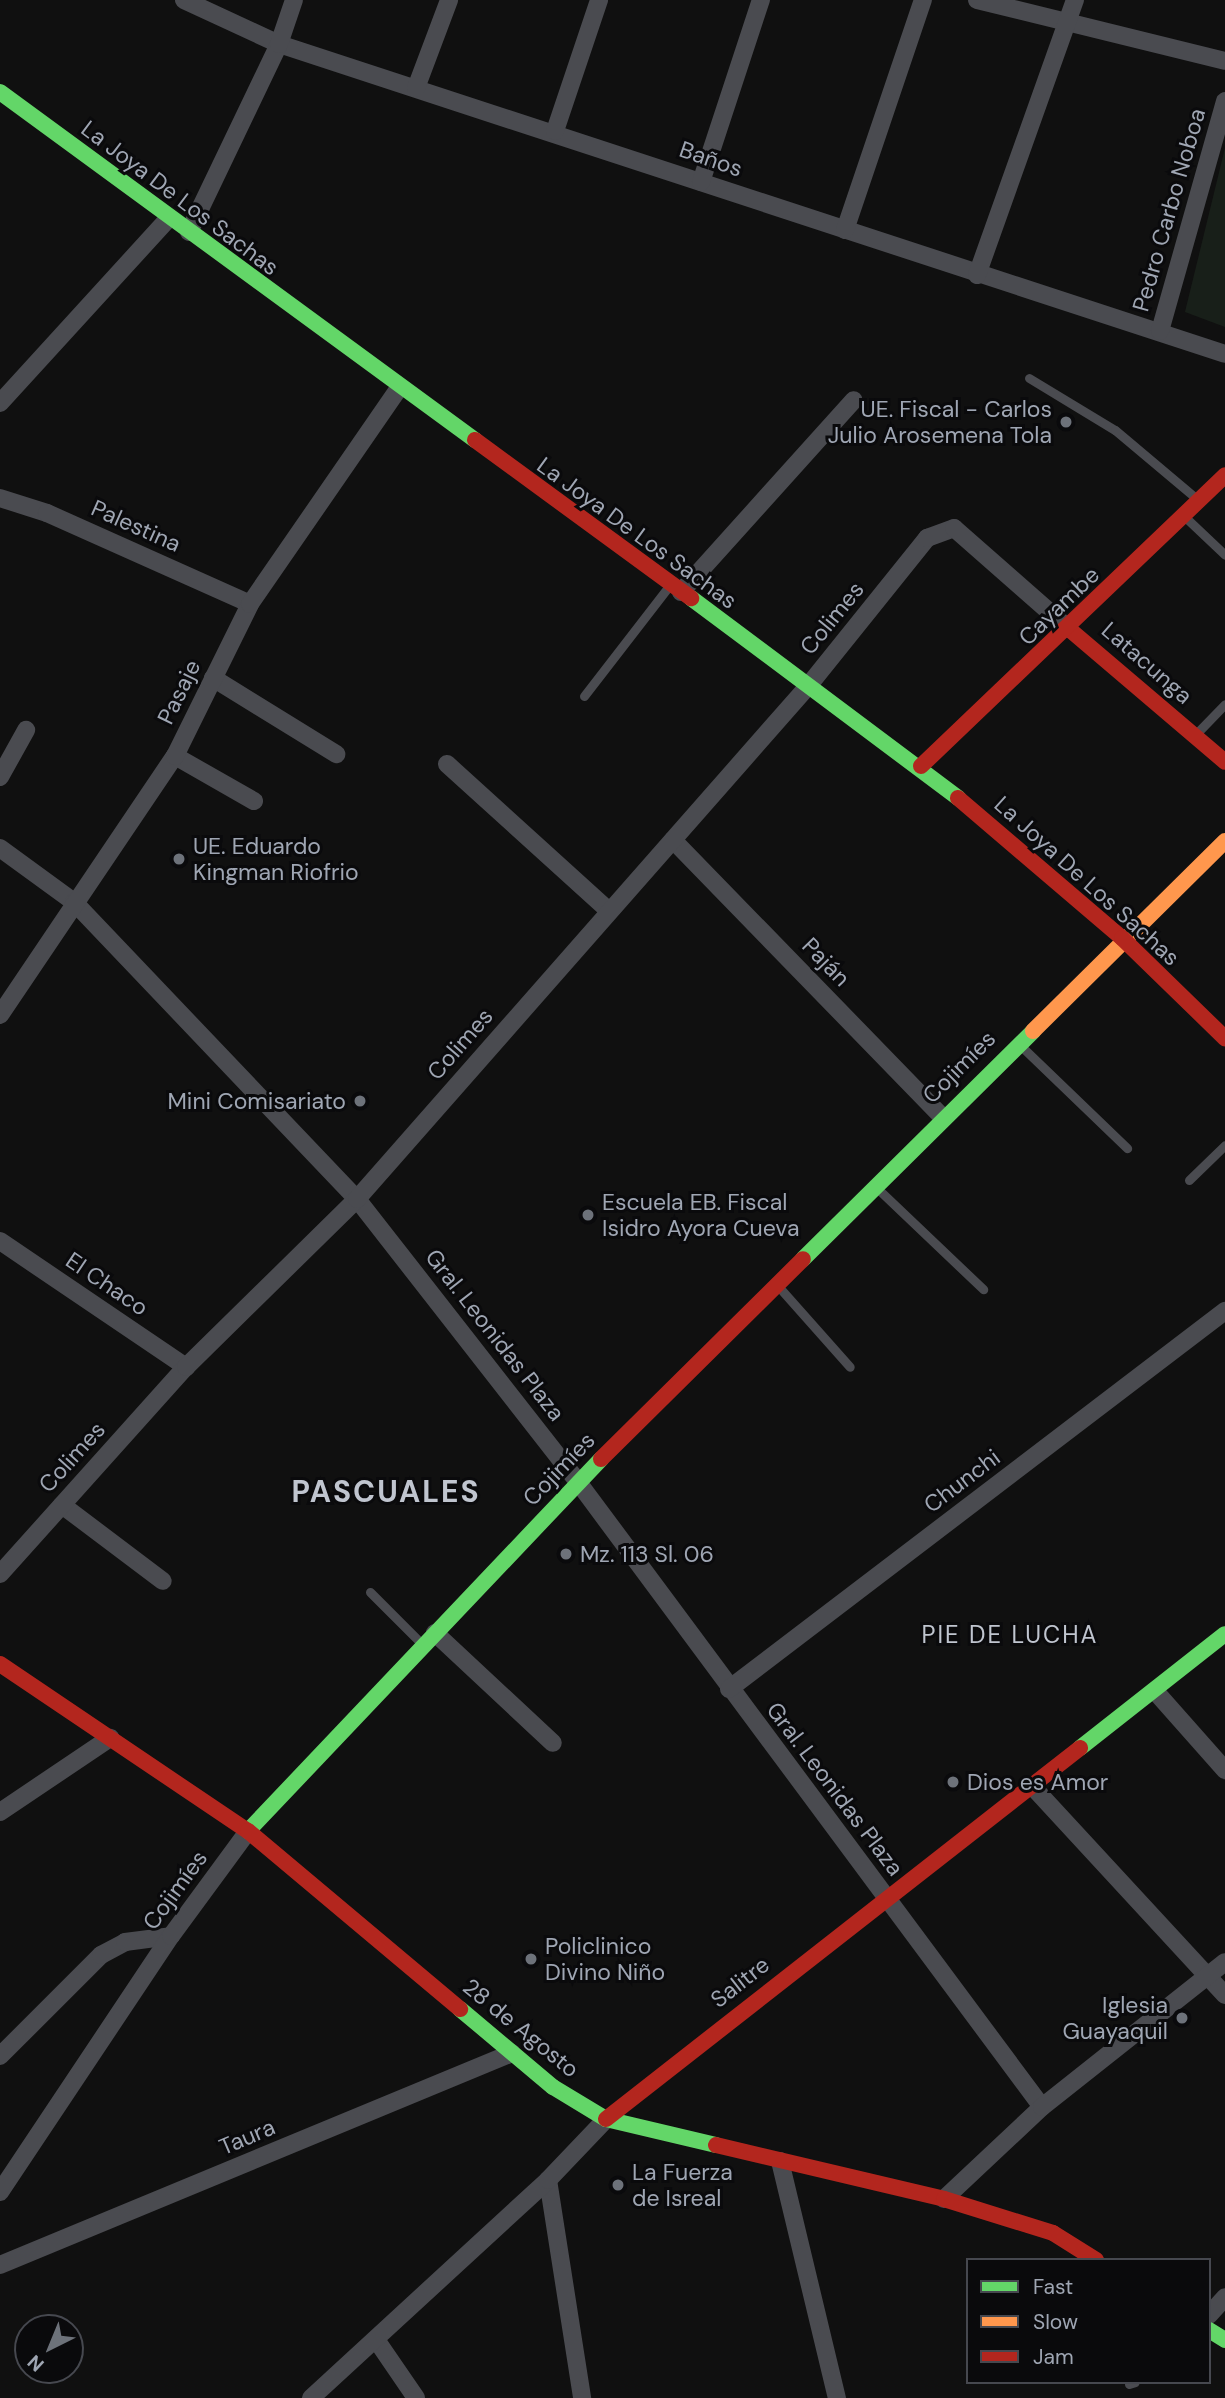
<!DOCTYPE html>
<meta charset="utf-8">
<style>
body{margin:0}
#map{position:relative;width:1225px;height:2398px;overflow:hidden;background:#101010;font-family:"DM Sans",sans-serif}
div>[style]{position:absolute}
.green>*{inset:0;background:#181f19}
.lane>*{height:9px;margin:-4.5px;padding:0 4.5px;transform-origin:4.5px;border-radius:4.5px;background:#4a4b50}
.street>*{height:18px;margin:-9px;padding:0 9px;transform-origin:9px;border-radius:9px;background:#4a4b50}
.fast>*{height:16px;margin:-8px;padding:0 8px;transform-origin:8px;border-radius:8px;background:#63d668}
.slow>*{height:16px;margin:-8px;padding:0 8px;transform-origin:8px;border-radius:8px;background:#ff974d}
.jam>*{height:16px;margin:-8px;padding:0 8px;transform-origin:8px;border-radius:8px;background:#b3261e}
.dots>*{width:19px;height:19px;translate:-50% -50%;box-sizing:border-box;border:4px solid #0a0a0c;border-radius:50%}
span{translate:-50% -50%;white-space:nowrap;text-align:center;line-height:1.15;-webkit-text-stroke:6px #0a0a0c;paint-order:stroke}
.street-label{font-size:23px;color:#9fa6b3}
.poi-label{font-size:23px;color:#9fa6b3}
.right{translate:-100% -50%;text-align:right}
.left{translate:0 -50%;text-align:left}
.neighbourhood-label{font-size:24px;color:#c0c5cf;letter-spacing:2px}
.district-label{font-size:30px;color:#c0c5cf;font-weight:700;letter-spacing:2px}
.legend{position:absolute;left:966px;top:2258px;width:245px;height:126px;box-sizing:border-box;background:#0a0a0c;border:2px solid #46484f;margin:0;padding:9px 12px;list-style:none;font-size:21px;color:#9fa6b3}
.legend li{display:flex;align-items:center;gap:14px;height:35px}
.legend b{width:35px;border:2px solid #46484f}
.north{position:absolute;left:14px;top:2314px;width:70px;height:70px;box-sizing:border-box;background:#0a0a0c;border:2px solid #46484f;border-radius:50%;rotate:223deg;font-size:19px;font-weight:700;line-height:28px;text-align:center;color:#9fa6b3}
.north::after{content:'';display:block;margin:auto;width:24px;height:32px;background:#6d727a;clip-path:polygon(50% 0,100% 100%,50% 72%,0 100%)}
</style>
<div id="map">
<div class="green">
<div style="clip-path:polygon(1225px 148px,1225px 327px,1185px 312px)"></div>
</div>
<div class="lane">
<div style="left:1029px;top:378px;width:100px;rotate:31.2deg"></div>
<div style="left:1115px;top:430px;width:107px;rotate:40.1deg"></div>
<div style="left:1185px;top:517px;width:55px;rotate:43.5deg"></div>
<div style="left:584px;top:696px;width:139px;rotate:-52.3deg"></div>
<div style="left:1195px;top:735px;width:43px;rotate:-45.9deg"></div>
<div style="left:1022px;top:1047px;width:146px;rotate:43.9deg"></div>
<div style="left:1189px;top:1180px;width:50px;rotate:-44.2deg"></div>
<div style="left:879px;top:1190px;width:144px;rotate:43.6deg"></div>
<div style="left:778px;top:1286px;width:108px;rotate:48.4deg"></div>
<div style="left:370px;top:1592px;width:74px;rotate:45deg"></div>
<div style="left:1129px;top:2384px;width:6px;rotate:-18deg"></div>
</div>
<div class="street">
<div style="left:184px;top:0;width:105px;rotate:24.9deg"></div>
<div style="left:279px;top:44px;width:995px;rotate:18.14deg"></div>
<div style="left:977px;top:0;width:255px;rotate:13.8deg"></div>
<div style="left:416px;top:88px;width:94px;rotate:-69.4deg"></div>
<div style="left:555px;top:131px;width:138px;rotate:-71.4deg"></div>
<div style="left:701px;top:182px;width:192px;rotate:-71.8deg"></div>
<div style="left:845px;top:230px;width:243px;rotate:-71.3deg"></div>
<div style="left:189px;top:232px;width:208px;rotate:-64.4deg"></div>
<div style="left:279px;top:44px;width:46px;rotate:-71.2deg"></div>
<div style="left:977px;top:275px;width:292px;rotate:-70.4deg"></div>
<div style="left:1160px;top:331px;width:239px;rotate:-74.2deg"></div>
<div style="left:0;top:403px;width:251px;rotate:-47.6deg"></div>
<div style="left:0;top:498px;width:49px;rotate:17.7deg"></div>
<div style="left:47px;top:513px;width:222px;rotate:24.1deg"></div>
<div style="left:681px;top:592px;width:258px;rotate:-48deg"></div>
<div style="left:213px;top:678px;width:145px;rotate:31.7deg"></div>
<div style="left:175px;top:756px;width:91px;rotate:29.7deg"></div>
<div style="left:447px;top:764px;width:219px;rotate:42.2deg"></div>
<div style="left:0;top:777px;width:54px;rotate:-61deg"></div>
<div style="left:673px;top:840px;width:388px;rotate:45.8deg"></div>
<div style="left:0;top:848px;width:92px;rotate:36.1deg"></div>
<div style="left:74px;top:902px;width:410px;rotate:46.4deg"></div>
<div style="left:357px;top:1199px;width:359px;rotate:52deg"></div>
<div style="left:578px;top:1482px;width:778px;rotate:53.41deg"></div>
<div style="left:0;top:1015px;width:313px;rotate:-56deg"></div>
<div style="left:175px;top:756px;width:169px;rotate:-63.7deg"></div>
<div style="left:250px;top:604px;width:262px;rotate:-55.4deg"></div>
<div style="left:0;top:1241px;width:225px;rotate:34.1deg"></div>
<div style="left:62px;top:1505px;width:126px;rotate:37deg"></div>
<div style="left:0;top:1574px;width:278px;rotate:-48.1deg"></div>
<div style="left:186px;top:1367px;width:240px;rotate:-44.5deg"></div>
<div style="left:357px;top:1199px;width:684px;rotate:-48.67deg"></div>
<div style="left:809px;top:685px;width:189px;rotate:-51.2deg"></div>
<div style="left:927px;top:538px;width:29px;rotate:-20deg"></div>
<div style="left:954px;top:528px;width:153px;rotate:41.3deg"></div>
<div style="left:435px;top:1633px;width:161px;rotate:43deg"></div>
<div style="left:729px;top:1689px;width:624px;rotate:-37.31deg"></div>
<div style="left:1155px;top:1691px;width:106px;rotate:48.5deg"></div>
<div style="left:1033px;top:1787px;width:283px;rotate:47.3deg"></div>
<div style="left:0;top:1812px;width:133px;rotate:-33.9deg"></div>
<div style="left:0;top:2056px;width:143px;rotate:-45deg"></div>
<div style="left:101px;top:1955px;width:27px;rotate:-28deg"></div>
<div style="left:125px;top:1942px;width:46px;rotate:-7.4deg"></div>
<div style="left:780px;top:2161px;width:244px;rotate:76.5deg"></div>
<div style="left:548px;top:2180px;width:221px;rotate:81.1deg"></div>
<div style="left:0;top:2192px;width:308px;rotate:-56.3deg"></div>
<div style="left:171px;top:1936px;width:130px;rotate:-53.7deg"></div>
<div style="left:944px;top:2199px;width:134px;rotate:-43.2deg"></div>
<div style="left:1042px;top:2107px;width:233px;rotate:-38.4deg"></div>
<div style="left:0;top:2265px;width:554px;rotate:-22.49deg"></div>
<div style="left:1209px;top:2315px;width:24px;rotate:-48deg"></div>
<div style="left:377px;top:2341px;width:69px;rotate:55.6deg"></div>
<div style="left:311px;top:2398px;width:322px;rotate:-42.6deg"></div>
<div style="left:548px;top:2180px;width:84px;rotate:-46.4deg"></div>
</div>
<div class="fast">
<div style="left:0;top:92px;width:589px;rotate:36.23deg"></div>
<div style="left:691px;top:598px;width:334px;rotate:36.8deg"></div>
<div style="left:803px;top:1259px;width:324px;rotate:-44.7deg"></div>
<div style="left:1080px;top:1748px;width:184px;rotate:-38.2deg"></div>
<div style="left:248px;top:1831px;width:513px;rotate:-46.5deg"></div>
<div style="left:460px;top:2009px;width:121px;rotate:40deg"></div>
<div style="left:553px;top:2087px;width:62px;rotate:31.1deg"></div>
<div style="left:606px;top:2119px;width:113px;rotate:13.3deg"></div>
<div style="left:1209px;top:2330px;width:19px;rotate:32deg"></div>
</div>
<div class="slow">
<div style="left:1033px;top:1031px;width:270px;rotate:-44.7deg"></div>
</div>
<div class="jam">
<div style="left:475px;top:440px;width:268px;rotate:36.2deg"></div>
<div style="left:1069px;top:629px;width:205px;rotate:40.4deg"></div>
<div style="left:921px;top:766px;width:421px;rotate:-43.7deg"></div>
<div style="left:958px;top:798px;width:216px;rotate:40.5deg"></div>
<div style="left:1122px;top:938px;width:144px;rotate:44.2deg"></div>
<div style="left:601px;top:1459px;width:284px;rotate:-44.7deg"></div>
<div style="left:0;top:1664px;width:299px;rotate:34deg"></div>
<div style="left:248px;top:1831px;width:277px;rotate:40deg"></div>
<div style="left:606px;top:2119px;width:602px;rotate:-38.05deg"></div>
<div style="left:716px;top:2145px;width:234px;rotate:13.3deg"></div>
<div style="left:944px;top:2199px;width:114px;rotate:17.3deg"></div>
<div style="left:1053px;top:2233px;width:51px;rotate:32.1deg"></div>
</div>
<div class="dots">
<div style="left:1066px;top:422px;background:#6d727a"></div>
<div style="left:179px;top:859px;background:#6d727a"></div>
<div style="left:360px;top:1101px;background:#6d727a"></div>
<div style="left:588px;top:1215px;background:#6d727a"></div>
<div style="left:566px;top:1554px;background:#6d727a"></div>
<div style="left:953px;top:1782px;background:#6d727a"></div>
<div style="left:531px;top:1959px;background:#6d727a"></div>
<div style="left:1182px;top:2018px;background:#6d727a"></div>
<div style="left:618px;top:2185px;background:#6d727a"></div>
</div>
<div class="street-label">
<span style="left:711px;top:159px;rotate:19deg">Baños</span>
<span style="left:180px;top:198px;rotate:37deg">La Joya De Los Sachas</span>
<span style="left:1169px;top:210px;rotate:-74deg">Pedro Carbo Noboa</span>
<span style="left:136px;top:526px;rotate:24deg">Palestina</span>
<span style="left:637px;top:533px;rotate:36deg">La Joya De Los Sachas</span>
<span style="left:1059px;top:606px;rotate:-44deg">Cayambe</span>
<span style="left:832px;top:618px;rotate:-51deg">Colimes</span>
<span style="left:1147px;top:663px;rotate:41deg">Latacunga</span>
<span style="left:179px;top:692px;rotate:-64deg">Pasaje</span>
<span style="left:1087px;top:881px;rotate:42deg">La Joya De Los Sachas</span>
<span style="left:826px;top:962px;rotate:46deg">Paján</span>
<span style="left:460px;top:1044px;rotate:-49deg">Colimes</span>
<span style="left:959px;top:1067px;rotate:-45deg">Cojimíes</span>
<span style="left:107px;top:1284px;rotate:34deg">El Chaco</span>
<span style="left:495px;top:1335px;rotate:52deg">Gral. Leonidas Plaza</span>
<span style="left:72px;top:1457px;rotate:-48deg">Colimes</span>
<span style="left:559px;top:1469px;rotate:-46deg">Cojimíes</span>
<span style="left:962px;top:1481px;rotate:-37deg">Chunchi</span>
<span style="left:835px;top:1789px;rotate:53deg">Gral. Leonidas Plaza</span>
<span style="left:175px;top:1890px;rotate:-54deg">Cojimíes</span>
<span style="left:740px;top:1982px;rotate:-38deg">Salitre</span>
<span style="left:521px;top:2028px;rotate:39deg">28 de Agosto</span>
<span style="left:247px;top:2137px;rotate:-23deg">Taura</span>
</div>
<div class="poi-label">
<span class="right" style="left:1052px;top:422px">UE. Fiscal - Carlos<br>Julio Arosemena Tola</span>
<span class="left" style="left:193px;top:859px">UE. Eduardo<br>Kingman Riofrio</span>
<span class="right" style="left:346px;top:1101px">Mini Comisariato</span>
<span class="left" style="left:602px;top:1215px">Escuela EB. Fiscal<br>Isidro Ayora Cueva</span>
<span class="left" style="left:580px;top:1554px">Mz. 113 Sl. 06</span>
<span class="left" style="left:967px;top:1782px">Dios es Amor</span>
<span class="left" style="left:545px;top:1959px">Policlinico<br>Divino Niño</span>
<span class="right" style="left:1168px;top:2018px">Iglesia<br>Guayaquil</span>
<span class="left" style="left:632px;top:2185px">La Fuerza<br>de Isreal</span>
</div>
<div class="neighbourhood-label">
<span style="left:1010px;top:1635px">PIE DE LUCHA</span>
</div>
<div class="district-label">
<span style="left:386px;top:1492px">PASCUALES</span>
</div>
<ul class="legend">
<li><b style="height:9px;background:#63d668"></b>Fast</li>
<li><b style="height:9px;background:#ff974d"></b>Slow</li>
<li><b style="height:9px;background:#b3261e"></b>Jam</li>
</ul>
<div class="north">N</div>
</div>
